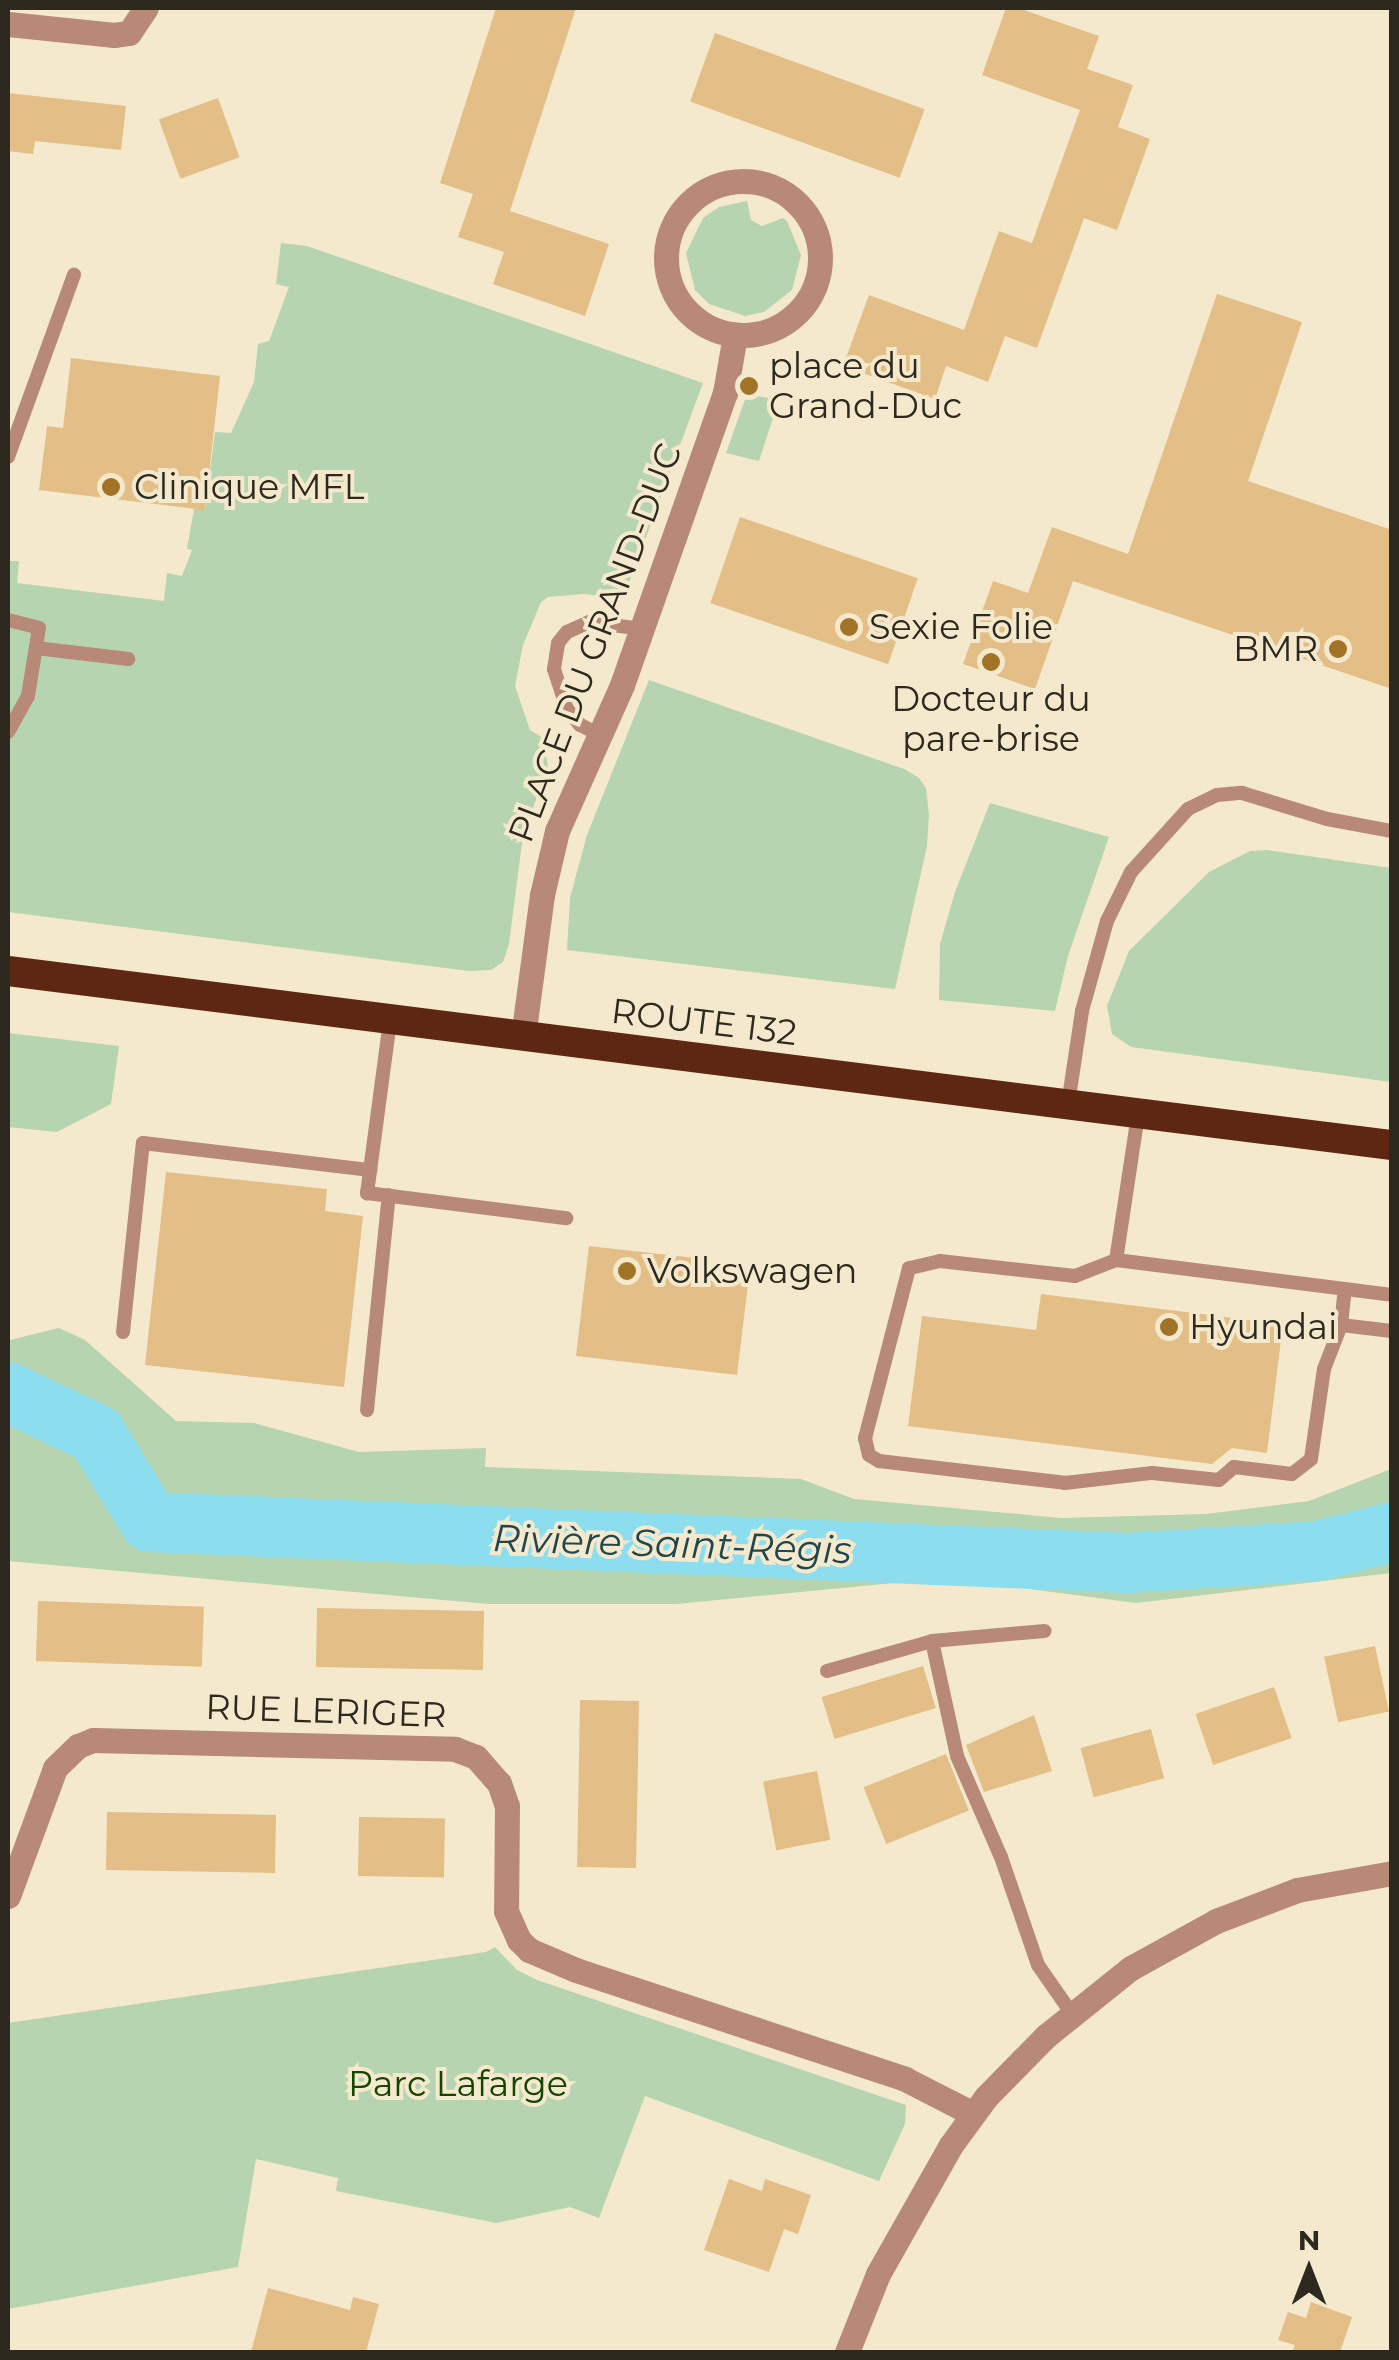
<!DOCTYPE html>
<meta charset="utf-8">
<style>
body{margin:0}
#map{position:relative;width:1399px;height:2360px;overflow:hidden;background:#f4e9cd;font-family:Montserrat,sans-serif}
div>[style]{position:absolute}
.green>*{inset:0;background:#b7d4b0}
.river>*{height:60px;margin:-30px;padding:0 30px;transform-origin:30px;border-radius:30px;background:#8cdeef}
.building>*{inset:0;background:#e3be87;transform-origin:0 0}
.lane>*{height:14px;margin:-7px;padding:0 7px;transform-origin:7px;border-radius:7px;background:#b88977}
.street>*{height:25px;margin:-12.5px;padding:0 12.5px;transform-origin:12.5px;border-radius:12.5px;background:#b88977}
.street>.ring{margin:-12.5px;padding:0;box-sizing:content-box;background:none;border:25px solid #b88977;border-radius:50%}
.highway>*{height:30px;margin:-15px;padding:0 15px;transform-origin:15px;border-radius:15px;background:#5d2711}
.dots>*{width:28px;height:28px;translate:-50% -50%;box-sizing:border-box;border:5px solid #f4e9cd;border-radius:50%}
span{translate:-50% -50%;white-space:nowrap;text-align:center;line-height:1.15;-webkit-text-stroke:8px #f4e9cd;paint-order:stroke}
.poi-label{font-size:35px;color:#2d291e}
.left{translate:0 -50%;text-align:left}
.right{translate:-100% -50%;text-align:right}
.street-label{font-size:35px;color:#2d291e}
.park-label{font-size:35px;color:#114700}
.water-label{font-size:38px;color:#1f464d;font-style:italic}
.frame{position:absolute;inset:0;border:10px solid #2d291e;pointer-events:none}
.north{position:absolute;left:1259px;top:2220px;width:100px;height:100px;-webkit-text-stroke:8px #f4e9cd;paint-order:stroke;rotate:0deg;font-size:28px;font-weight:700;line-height:40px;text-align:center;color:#2d291e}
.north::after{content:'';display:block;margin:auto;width:35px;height:45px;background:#2d291e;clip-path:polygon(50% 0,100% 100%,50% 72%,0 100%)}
</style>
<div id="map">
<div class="green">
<div style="clip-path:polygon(747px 201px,751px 220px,762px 226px,783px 218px,787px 221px,801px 255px,792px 290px,764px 312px,745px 316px,709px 304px,695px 290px,686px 253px,703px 218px,719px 207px)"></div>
<div style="clip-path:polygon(281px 243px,307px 246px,703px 383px,623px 599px,584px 594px,548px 597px,541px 602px,523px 645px,515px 686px,530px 730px,543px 738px,548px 767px,523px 835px,509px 944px,503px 962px,491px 970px,469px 971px,8px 912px,8px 561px,19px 561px,17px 583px,164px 601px,167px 573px,182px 576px,192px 550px,187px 549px,194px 509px,205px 509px,215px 432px,231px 433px,254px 382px,258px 344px,269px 341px,289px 287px,276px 284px)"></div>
<div style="clip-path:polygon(747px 394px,779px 400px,759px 461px,726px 453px)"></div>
<div style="clip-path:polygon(649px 680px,904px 769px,919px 778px,926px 788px,929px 815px,927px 846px,895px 989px,567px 950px,570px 898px,587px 835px)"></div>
<div style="clip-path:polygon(990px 803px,1109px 837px,1068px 956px,1055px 1011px,939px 1000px,940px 944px,955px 892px)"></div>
<div style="clip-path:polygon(1267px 850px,1391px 868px,1391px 1082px,1131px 1047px,1112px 1034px,1107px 1006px,1129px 951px,1209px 872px,1250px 851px)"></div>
<div style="clip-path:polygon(8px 1033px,119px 1046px,111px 1104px,57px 1132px,8px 1127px)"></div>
<div style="clip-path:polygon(8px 1155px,10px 1340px,59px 1328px,85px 1340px,176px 1421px,254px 1423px,359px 1452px,486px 1448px,485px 1467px,801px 1479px,854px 1499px,1061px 1518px,1206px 1514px,1309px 1501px,1391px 1469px,1391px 1573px,1136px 1603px,946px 1578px,676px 1604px,488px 1604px,8px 1561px)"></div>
<div style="clip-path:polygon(495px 1947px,517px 1970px,537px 1980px,906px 2105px,905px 2124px,879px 2181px,645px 2096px,599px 2218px,570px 2207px,496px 2223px,336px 2191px,338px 2178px,256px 2159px,238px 2267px,8px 2309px,8px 2023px,486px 1952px)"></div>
</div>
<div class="river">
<div style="left:8px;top:1392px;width:98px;rotate:25.5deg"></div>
<div style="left:96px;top:1434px;width:103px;rotate:58.5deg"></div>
<div style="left:150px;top:1522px;width:978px;rotate:2.4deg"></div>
<div style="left:1127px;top:1563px;width:189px;rotate:-3.6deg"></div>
<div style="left:1316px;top:1551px;width:78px;rotate:-14deg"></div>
</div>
<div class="building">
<div style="clip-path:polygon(496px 8px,576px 8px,510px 211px,609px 244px,585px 316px,493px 284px,504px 252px,458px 237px,473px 194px,440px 183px)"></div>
<div style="clip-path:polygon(1006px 8px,1018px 8px,1099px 36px,1087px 69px,1133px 85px,1118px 127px,1150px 139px,1117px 230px,1084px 218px,1037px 348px,1005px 336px,988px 382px,946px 366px,935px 399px,843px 366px,869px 295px,964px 330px,999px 231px,1032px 243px,1080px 110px,982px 75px)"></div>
<div style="left:715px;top:33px;width:223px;height:73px;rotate:20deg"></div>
<div style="clip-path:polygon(8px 93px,126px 106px,121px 150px,35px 141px,33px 154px,8px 151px)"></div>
<div style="left:218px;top:98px;width:63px;height:63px;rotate:70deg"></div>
<div style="clip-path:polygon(1217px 294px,1302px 322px,1248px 481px,1392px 530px,1392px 689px,1073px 581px,1035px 689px,963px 664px,993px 581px,1028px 593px,1052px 527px,1128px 554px)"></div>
<div style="clip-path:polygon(71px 358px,220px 376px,205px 510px,39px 490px,47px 426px,63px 428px)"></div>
<div style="left:740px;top:517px;width:188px;height:91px;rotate:19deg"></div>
<div style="clip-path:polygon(166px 1172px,327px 1189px,325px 1211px,363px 1216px,344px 1387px,145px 1365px)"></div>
<div style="clip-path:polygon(589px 1246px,695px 1258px,693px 1277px,748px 1284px,737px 1375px,576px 1356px)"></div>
<div style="clip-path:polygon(1041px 1294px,1283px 1324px,1267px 1453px,1232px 1448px,1212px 1464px,908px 1426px,922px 1316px,1036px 1330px)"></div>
<div style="left:38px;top:1601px;width:166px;height:60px;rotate:2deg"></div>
<div style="left:317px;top:1608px;width:167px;height:59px;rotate:1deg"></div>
<div style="left:1375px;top:1646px;width:67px;height:52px;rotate:78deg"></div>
<div style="left:923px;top:1666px;width:44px;height:106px;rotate:73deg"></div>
<div style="left:1274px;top:1687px;width:54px;height:83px;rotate:71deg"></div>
<div style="left:580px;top:1700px;width:59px;height:167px;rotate:1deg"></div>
<div style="clip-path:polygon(1034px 1715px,1052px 1771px,984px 1792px,966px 1745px)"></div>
<div style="left:1151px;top:1729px;width:51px;height:73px;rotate:75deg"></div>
<div style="left:946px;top:1754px;width:61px;height:89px;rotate:68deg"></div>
<div style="left:817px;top:1771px;width:70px;height:55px;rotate:79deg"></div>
<div style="left:107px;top:1812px;width:169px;height:58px;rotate:1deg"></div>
<div style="left:359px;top:1817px;width:86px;height:59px;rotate:1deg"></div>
<div style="clip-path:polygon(729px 2179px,762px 2191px,765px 2179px,811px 2195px,798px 2234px,784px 2229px,769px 2272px,704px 2250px)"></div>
<div style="clip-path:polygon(268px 2288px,350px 2310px,353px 2297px,379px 2304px,366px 2352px,251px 2352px)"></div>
<div style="clip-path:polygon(1311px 2302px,1352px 2317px,1340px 2352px,1292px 2352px,1295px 2345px,1278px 2340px,1288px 2312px,1306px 2318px)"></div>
</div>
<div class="lane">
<div style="left:8px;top:457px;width:194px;rotate:-70.1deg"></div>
<div style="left:8px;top:620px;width:32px;rotate:14deg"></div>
<div style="left:39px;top:628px;width:69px;rotate:99.2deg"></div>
<div style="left:28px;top:696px;width:41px;rotate:119.1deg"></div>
<div style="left:36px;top:648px;width:93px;rotate:6.8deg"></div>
<div style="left:600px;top:735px;width:22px;rotate:-153deg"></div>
<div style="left:580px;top:725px;width:21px;rotate:-129deg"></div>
<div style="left:567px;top:709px;width:42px;rotate:-108deg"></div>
<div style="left:554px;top:669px;width:26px;rotate:-81deg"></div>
<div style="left:558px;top:643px;width:14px;rotate:-51deg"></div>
<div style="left:567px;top:632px;width:24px;rotate:-24deg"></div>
<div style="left:589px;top:622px;width:53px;rotate:7.5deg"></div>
<div style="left:390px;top:1021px;width:174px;rotate:97.6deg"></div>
<div style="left:367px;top:1193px;width:201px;rotate:7.2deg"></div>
<div style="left:1068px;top:1104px;width:94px;rotate:-81.4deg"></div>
<div style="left:1082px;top:1011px;width:93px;rotate:-74.5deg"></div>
<div style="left:1107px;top:921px;width:55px;rotate:-63.9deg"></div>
<div style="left:1131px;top:872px;width:85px;rotate:-47.9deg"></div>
<div style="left:1188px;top:809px;width:32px;rotate:-26deg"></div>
<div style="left:1217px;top:795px;width:25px;rotate:-5deg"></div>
<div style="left:1242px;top:793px;width:89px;rotate:17deg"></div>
<div style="left:1327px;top:819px;width:66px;rotate:10.5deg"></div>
<div style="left:1138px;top:1115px;width:147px;rotate:98.6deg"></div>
<div style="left:1116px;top:1260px;width:278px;rotate:7.2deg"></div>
<div style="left:1116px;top:1260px;width:44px;rotate:158.7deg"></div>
<div style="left:1075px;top:1276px;width:136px;rotate:-173.7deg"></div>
<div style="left:940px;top:1261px;width:32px;rotate:167deg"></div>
<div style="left:909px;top:1268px;width:176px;rotate:104.5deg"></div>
<div style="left:865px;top:1438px;width:17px;rotate:77deg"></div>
<div style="left:869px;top:1455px;width:12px;rotate:31deg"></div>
<div style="left:879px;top:1461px;width:187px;rotate:6.7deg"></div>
<div style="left:1065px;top:1483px;width:88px;rotate:-6.6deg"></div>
<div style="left:1152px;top:1473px;width:67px;rotate:6deg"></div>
<div style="left:1219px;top:1480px;width:20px;rotate:-41deg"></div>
<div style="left:1234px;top:1467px;width:58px;rotate:6.9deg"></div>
<div style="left:1292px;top:1474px;width:24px;rotate:-38deg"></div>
<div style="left:1311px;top:1459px;width:91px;rotate:-81.8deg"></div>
<div style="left:1324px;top:1369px;width:47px;rotate:-68.9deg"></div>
<div style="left:1341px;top:1325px;width:36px;rotate:-84deg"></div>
<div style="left:1341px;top:1325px;width:51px;rotate:6.7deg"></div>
<div style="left:123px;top:1332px;width:190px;rotate:-84deg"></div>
<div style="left:143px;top:1143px;width:229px;rotate:6.8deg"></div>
<div style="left:367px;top:1410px;width:216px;rotate:-84.2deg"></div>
<div style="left:932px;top:1641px;width:118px;rotate:77.7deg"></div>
<div style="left:957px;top:1756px;width:110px;rotate:66.5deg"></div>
<div style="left:1001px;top:1857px;width:114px;rotate:71.1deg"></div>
<div style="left:1038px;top:1965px;width:60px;rotate:55.2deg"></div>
<div style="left:827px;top:1671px;width:109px;rotate:-15.9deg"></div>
<div style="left:932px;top:1641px;width:113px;rotate:-5.1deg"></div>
</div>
<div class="street">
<div style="left:8px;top:24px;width:107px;rotate:5.9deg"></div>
<div style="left:114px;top:35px;width:15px;rotate:-8deg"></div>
<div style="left:129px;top:33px;width:30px;rotate:-56deg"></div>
<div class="ring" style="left:666px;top:181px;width:129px;height:129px"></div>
<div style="left:523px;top:1037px;width:143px;rotate:-82.4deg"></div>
<div style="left:542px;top:895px;width:66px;rotate:-76.8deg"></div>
<div style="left:557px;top:831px;width:160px;rotate:-66deg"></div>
<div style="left:622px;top:685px;width:310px;rotate:-70.6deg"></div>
<div style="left:725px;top:393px;width:59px;rotate:-80.2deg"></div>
<div style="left:8px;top:1896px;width:136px;rotate:-69.8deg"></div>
<div style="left:55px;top:1768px;width:32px;rotate:-44deg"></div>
<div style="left:78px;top:1746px;width:16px;rotate:-22deg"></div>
<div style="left:93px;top:1740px;width:362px;rotate:1.4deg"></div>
<div style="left:455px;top:1749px;width:22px;rotate:21deg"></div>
<div style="left:476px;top:1757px;width:35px;rotate:49deg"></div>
<div style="left:499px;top:1783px;width:24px;rotate:71deg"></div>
<div style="left:507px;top:1806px;width:105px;rotate:90.5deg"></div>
<div style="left:506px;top:1911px;width:32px;rotate:66deg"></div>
<div style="left:519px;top:1940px;width:14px;rotate:45deg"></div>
<div style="left:529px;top:1950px;width:51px;rotate:23.1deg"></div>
<div style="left:576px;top:1970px;width:347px;rotate:18.3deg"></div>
<div style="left:905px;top:2079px;width:76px;rotate:27.2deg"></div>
<div style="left:847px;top:2352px;width:84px;rotate:-68.3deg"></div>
<div style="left:878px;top:2274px;width:148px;rotate:-60.5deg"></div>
<div style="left:951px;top:2145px;width:59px;rotate:-53.9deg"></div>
<div style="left:986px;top:2097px;width:86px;rotate:-45.5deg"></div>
<div style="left:1046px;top:2036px;width:109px;rotate:-38.7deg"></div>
<div style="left:1131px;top:1968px;width:97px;rotate:-28.9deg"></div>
<div style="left:1216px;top:1921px;width:87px;rotate:-20.9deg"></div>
<div style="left:1297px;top:1890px;width:97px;rotate:-10.1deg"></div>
</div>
<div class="highway">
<div style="left:8px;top:971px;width:1395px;rotate:7.17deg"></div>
</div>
<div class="dots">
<div style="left:749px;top:386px;background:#a17326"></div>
<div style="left:111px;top:487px;background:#a17326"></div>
<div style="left:849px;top:627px;background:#a17326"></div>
<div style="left:1338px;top:649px;background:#a17326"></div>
<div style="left:991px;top:662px;background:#a17326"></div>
<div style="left:627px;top:1271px;background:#a17326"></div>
<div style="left:1169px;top:1327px;background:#a17326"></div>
</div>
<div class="poi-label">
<span class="left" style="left:769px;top:386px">place du<br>Grand-Duc</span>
<span class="left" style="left:134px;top:487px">Clinique MFL</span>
<span class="left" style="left:869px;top:627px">Sexie Folie</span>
<span class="right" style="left:1318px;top:649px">BMR</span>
<span style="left:991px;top:719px">Docteur du<br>pare-brise</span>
<span class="left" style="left:647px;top:1271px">Volkswagen</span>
<span class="left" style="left:1189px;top:1327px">Hyundai</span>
</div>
<div class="street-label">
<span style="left:595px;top:643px;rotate:-69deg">PLACE DU GRAND-DUC</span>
<span style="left:704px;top:1022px;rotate:7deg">ROUTE 132</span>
<span style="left:326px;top:1711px;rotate:2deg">RUE LERIGER</span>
</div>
<div class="park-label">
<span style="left:458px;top:2084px">Parc Lafarge</span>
</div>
<div class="water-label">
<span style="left:672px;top:1544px;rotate:2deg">Rivière Saint-Régis</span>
</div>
<div class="frame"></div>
<div class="north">N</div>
</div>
